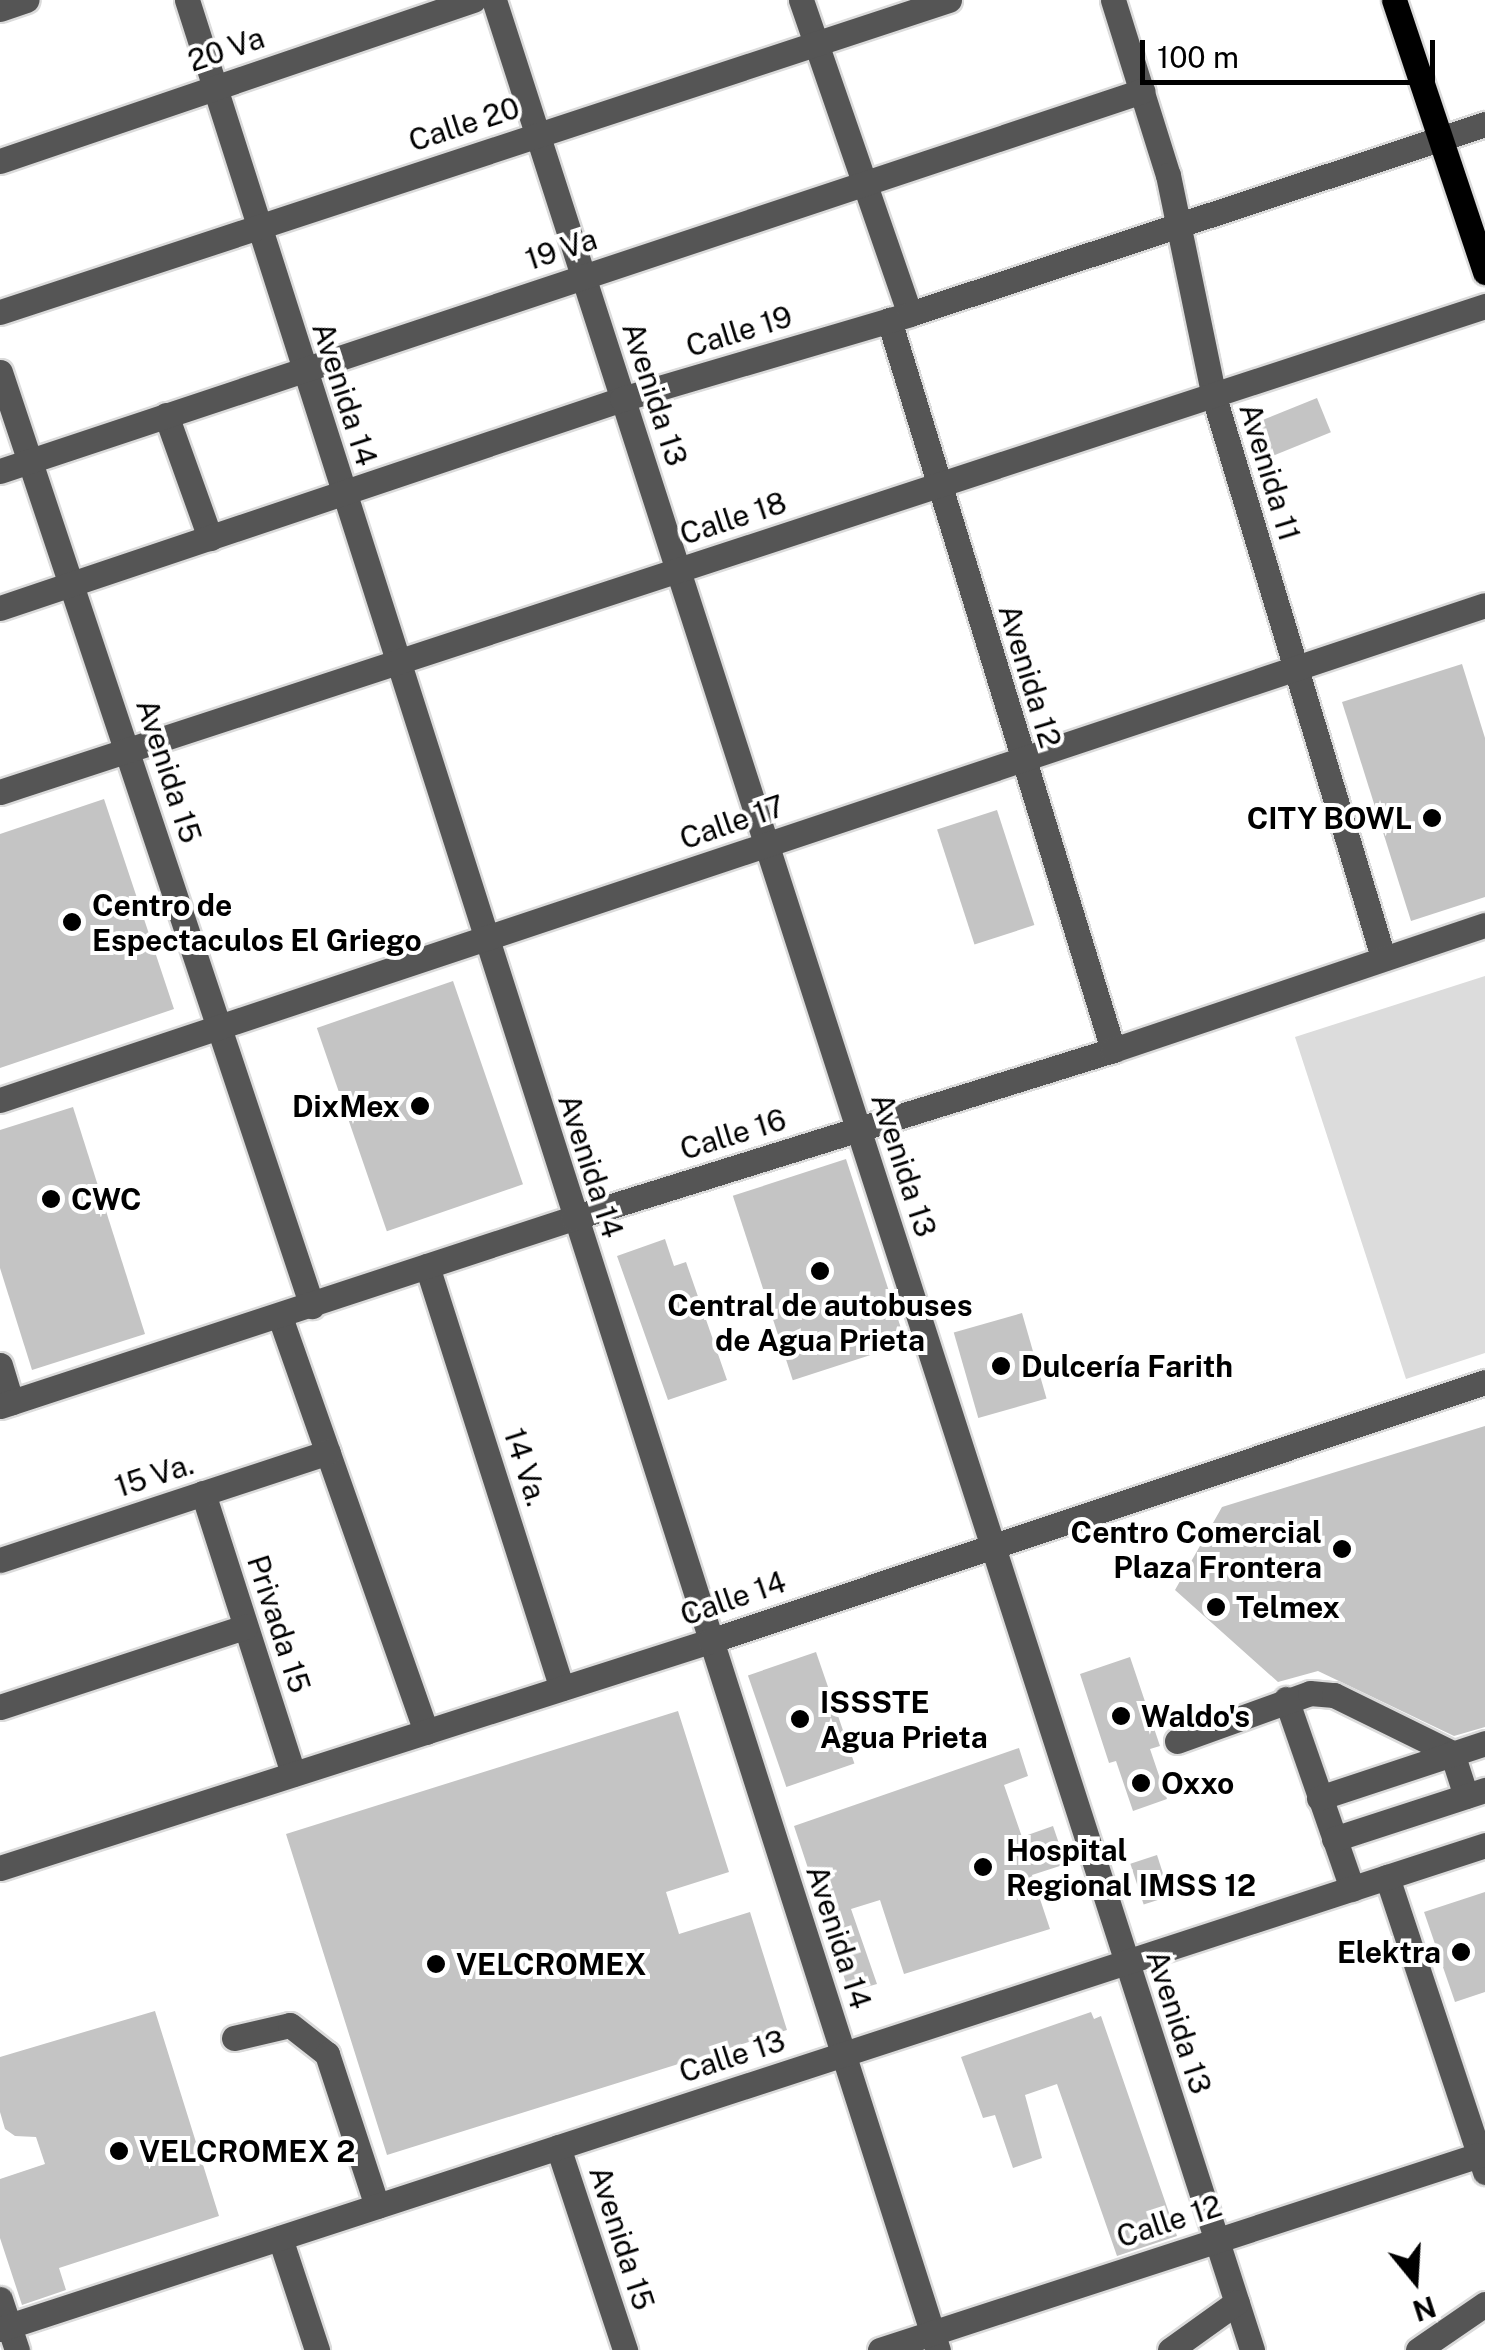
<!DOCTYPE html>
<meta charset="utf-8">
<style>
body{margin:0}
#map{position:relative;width:1485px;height:2350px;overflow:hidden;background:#fff;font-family:"Public Sans",sans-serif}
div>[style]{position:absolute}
.green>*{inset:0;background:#dcdcdc}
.building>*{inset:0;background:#c4c4c4;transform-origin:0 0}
.roads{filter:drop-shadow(2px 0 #dbdbdb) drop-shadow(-2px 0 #dbdbdb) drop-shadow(0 2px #dbdbdb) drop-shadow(0 -2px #dbdbdb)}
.minor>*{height:25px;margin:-12.5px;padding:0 12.5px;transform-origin:12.5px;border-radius:12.5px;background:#555}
.major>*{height:25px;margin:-12.5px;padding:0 12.5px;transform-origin:12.5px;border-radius:12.5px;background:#000}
.dots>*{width:28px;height:28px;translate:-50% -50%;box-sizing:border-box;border:5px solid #fff;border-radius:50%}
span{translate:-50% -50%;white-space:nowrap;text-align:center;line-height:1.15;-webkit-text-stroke:8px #fff;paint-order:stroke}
.street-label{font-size:30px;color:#000}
.poi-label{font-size:30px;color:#000;font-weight:700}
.right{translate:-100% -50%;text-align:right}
.left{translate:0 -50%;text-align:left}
.north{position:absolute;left:1365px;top:2230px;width:100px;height:100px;-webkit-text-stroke:8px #fff;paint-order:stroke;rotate:162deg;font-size:28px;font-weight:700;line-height:40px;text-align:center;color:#000}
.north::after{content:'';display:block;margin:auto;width:35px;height:45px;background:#000;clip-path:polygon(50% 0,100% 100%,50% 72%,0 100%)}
.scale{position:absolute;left:1140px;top:40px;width:295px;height:45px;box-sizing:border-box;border:5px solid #000;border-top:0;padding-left:12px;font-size:30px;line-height:35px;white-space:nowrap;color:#000;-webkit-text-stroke:8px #fff;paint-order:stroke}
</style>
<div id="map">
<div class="green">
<div style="clip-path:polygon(1485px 976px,1485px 1353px,1406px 1379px,1295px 1037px)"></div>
</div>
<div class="building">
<div style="left:1317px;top:398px;width:37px;height:71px;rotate:68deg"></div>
<div style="clip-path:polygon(1462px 664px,1485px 738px,1485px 897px,1411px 921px,1342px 702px)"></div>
<div style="clip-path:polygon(104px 799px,174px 1009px,0 1068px,0 834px)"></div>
<div style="left:997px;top:810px;width:121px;height:63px;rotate:72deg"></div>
<div style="left:453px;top:981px;width:215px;height:144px;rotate:71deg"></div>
<div style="clip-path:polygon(73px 1107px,145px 1334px,32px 1370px,0 1268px,0 1130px)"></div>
<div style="left:846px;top:1159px;width:194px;height:119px;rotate:72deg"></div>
<div style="clip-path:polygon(665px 1239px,674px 1266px,686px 1262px,727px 1380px,668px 1400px,617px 1256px)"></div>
<div style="left:1022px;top:1313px;width:89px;height:71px;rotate:74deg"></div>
<div style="clip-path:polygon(1485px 1426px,1485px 1727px,1454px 1736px,1318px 1671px,1278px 1682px,1175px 1590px,1222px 1507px)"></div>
<div style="left:816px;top:1652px;width:118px;height:72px;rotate:71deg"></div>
<div style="clip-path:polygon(1130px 1657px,1160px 1746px,1150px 1749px,1167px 1799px,1133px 1811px,1116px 1761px,1109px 1763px,1080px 1674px)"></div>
<div style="clip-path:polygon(678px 1711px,729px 1872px,666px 1892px,679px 1934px,750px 1912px,787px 2030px,387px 2155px,286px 1834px)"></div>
<div style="clip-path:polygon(1019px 1748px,1028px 1776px,1004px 1785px,1022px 1837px,1053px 1826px,1066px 1864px,1032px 1875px,1050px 1929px,904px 1974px,880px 1900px,851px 1909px,877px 1984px,849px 1992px,794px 1826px)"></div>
<div style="left:1157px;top:1855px;width:43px;height:28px;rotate:72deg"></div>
<div style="clip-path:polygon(1485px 1892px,1485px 1992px,1455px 2002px,1424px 1912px)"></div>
<div style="clip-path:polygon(155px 2011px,219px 2216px,59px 2268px,66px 2290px,22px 2305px,0 2238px,0 2179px,45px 2164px,36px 2137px,15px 2136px,5px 2129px,0 2112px,0 2057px)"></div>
<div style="clip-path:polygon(1091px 2012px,1094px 2019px,1101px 2016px,1177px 2236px,1117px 2256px,1057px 2084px,1025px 2095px,1042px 2158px,1013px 2168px,995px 2115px,983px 2118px,961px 2057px)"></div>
</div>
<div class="roads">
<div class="minor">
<div style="left:187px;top:0;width:2467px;rotate:72.28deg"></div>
<div style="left:494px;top:0;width:2469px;rotate:72.12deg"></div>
<div style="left:801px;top:0;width:332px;rotate:70.9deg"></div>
<div style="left:1113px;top:0;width:183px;rotate:72.6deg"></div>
<div style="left:1168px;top:175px;width:227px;rotate:78.3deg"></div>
<div style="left:1214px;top:397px;width:585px;rotate:73.21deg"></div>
<div style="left:0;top:9px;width:28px;rotate:-19deg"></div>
<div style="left:0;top:161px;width:500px;rotate:-18.8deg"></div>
<div style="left:0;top:312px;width:999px;rotate:-18.2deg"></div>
<div style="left:889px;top:320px;width:764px;rotate:72.94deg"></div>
<div style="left:0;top:372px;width:985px;rotate:71.53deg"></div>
<div style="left:166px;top:415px;width:131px;rotate:70.3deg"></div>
<div style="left:0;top:471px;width:1204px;rotate:-18.4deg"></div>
<div style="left:0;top:608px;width:656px;rotate:-18.57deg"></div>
<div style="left:622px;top:399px;width:300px;rotate:-16.4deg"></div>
<div style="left:910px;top:314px;width:606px;rotate:-18.29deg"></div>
<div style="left:0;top:792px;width:1563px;rotate:-18.12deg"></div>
<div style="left:0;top:1100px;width:1565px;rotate:-18.43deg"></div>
<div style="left:427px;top:1266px;width:443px;rotate:72.3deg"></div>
<div style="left:280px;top:1317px;width:440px;rotate:70.6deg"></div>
<div style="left:0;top:1365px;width:39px;rotate:73deg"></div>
<div style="left:0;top:1406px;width:603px;rotate:-18.16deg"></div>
<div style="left:573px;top:1218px;width:566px;rotate:-17.28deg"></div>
<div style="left:1113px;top:1050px;width:392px;rotate:-18.6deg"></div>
<div style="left:203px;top:1493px;width:295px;rotate:72.2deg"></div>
<div style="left:0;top:1560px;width:345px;rotate:-18.2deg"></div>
<div style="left:1286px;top:1699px;width:201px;rotate:70.8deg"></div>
<div style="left:0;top:1707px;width:258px;rotate:-18.1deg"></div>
<div style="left:1177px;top:1741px;width:141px;rotate:-19.8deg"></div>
<div style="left:1310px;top:1693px;width:24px;rotate:5deg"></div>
<div style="left:1334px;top:1695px;width:131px;rotate:26.2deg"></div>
<div style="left:1452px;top:1753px;width:45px;rotate:72deg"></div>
<div style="left:1319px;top:1798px;width:175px;rotate:-18.3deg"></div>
<div style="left:1334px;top:1839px;width:159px;rotate:-18deg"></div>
<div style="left:0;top:1868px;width:745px;rotate:-17.73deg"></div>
<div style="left:710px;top:1641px;width:817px;rotate:-18.48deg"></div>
<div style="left:1387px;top:1877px;width:311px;rotate:71.6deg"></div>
<div style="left:234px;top:2038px;width:57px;rotate:-13.1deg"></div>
<div style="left:290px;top:2025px;width:47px;rotate:38.1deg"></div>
<div style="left:327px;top:2054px;width:160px;rotate:71.8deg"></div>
<div style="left:558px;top:2147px;width:214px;rotate:71.7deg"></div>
<div style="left:280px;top:2238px;width:118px;rotate:71.7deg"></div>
<div style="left:0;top:2299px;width:54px;rotate:71.6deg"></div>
<div style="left:0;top:2329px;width:1562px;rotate:-18.05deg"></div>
<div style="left:880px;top:2350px;width:630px;rotate:-18.03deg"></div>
<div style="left:1170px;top:2350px;width:82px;rotate:-35.6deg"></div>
<div style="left:1418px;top:2350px;width:81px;rotate:-34.5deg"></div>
</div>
<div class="major">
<div style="left:1394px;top:0;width:287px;rotate:71.5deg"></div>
</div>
</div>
<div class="dots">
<div style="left:1432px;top:818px;background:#000"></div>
<div style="left:72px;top:922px;background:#000"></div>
<div style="left:420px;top:1106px;background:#000"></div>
<div style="left:51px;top:1199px;background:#000"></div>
<div style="left:820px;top:1271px;background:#000"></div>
<div style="left:1001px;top:1366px;background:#000"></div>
<div style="left:1342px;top:1549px;background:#000"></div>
<div style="left:1216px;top:1607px;background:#000"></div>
<div style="left:1121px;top:1716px;background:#000"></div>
<div style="left:800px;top:1719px;background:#000"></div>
<div style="left:1141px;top:1783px;background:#000"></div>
<div style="left:983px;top:1867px;background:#000"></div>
<div style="left:1461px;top:1952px;background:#000"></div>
<div style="left:436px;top:1964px;background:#000"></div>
<div style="left:119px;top:2151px;background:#000"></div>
</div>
<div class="street-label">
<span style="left:226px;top:49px;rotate:-19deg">20 Va</span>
<span style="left:464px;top:124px;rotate:-18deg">Calle 20</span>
<span style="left:561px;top:249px;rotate:-18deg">19 Va</span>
<span style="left:739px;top:331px;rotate:-17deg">Calle 19</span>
<span style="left:345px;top:394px;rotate:72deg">Avenida 14</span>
<span style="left:655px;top:394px;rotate:72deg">Avenida 13</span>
<span style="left:1270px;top:472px;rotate:73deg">Avenida 11</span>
<span style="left:733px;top:518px;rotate:-18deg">Calle 18</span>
<span style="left:1030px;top:676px;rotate:73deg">Avenida 12</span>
<span style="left:169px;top:771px;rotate:72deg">Avenida 15</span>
<span style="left:732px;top:822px;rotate:-19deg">Calle 17</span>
<span style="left:733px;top:1134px;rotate:-17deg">Calle 16</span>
<span style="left:904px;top:1165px;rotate:72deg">Avenida 13</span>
<span style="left:591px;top:1166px;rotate:72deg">Avenida 14</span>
<span style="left:526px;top:1467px;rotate:72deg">14 Va.</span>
<span style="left:154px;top:1475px;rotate:-18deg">15 Va.</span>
<span style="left:733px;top:1598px;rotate:-19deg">Calle 14</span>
<span style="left:279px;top:1624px;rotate:72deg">Privada 15</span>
<span style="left:839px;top:1937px;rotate:72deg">Avenida 14</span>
<span style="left:1179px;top:2022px;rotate:72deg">Avenida 13</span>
<span style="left:732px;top:2056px;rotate:-18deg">Calle 13</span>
<span style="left:1169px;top:2221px;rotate:-18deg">Calle 12</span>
<span style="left:622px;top:2238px;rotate:72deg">Avenida 15</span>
</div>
<div class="poi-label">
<span class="right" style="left:1412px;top:818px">CITY BOWL</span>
<span class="left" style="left:92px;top:922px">Centro de<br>Espectaculos El Griego</span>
<span class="right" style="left:400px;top:1106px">DixMex</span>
<span class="left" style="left:71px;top:1199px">CWC</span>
<span style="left:820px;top:1322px">Central de autobuses<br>de Agua Prieta</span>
<span class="left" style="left:1021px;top:1366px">Dulcería Farith</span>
<span class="right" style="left:1322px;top:1549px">Centro Comercial<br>Plaza Frontera</span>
<span class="left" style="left:1236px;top:1607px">Telmex</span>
<span class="left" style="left:820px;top:1719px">ISSSTE<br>Agua Prieta</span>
<span class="left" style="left:1141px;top:1716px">Waldo's</span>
<span class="left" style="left:1161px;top:1783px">Oxxo</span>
<span class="left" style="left:1006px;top:1867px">Hospital<br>Regional IMSS 12</span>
<span class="right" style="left:1441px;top:1952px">Elektra</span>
<span class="left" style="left:456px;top:1964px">VELCROMEX</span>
<span class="left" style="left:139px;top:2151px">VELCROMEX 2</span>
</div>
<div class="north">N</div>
<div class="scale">100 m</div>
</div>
